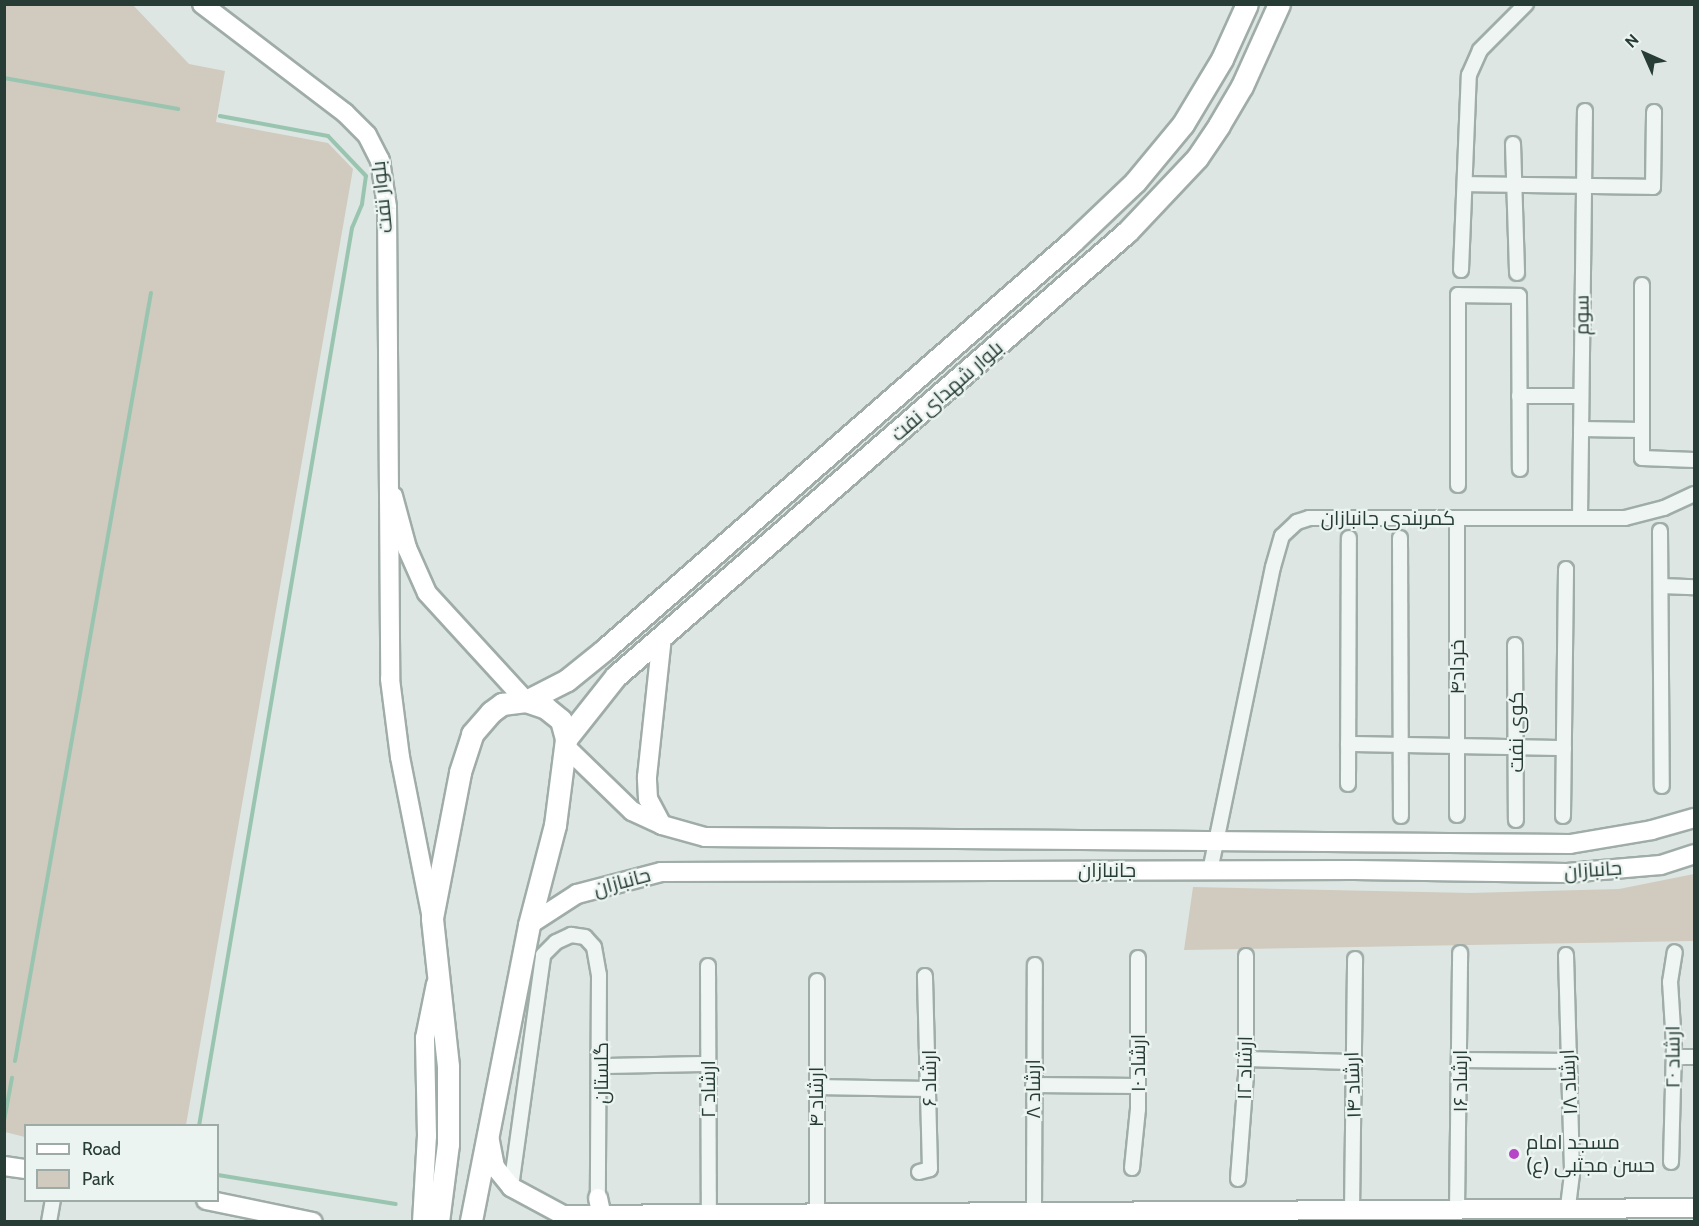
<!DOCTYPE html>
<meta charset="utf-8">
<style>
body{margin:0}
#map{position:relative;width:1699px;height:1226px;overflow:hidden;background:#dde6e3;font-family:Cabin,Cairo,sans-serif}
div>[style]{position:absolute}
.green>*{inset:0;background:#d0cbbe}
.stream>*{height:4px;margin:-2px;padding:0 2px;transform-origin:2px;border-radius:2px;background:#99c5b0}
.roads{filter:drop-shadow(2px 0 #9faca8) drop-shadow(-2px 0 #9faca8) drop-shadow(0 2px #9faca8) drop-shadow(0 -2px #9faca8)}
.street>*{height:14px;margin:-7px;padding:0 7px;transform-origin:7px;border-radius:7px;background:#eff5f3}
.secondary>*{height:18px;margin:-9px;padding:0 9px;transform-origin:9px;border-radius:9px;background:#fff}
.primary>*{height:21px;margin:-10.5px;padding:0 10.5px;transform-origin:10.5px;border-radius:10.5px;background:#fff}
.dots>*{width:16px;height:16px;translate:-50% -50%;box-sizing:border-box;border:3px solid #ecf4f1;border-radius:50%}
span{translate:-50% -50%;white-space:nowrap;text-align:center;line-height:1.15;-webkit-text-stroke:4.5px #ecf4f1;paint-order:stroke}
.street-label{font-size:20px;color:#273c35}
.poi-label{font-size:20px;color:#273c35}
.left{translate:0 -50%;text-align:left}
.frame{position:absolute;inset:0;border:6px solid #273c35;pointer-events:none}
.legend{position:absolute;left:24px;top:1124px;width:195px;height:78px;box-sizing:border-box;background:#ecf4f1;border:2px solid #9daaa6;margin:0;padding:8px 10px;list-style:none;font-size:18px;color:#273c35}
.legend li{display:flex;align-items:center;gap:12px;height:30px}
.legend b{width:30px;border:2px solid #9daaa6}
.north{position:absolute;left:1615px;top:24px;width:60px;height:60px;-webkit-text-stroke:4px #ecf4f1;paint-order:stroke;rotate:315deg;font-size:16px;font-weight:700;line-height:24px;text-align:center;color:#273c35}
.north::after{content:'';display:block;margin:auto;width:21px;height:27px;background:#273c35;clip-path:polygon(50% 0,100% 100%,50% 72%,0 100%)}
</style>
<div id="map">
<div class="green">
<div style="clip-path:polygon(5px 4px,133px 5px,189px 64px,225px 71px,216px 122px,328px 143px,353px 169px,186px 1125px,26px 1126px,25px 1137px,5px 1132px)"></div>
<div style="clip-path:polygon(1694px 874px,1694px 941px,1184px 950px,1193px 887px,1470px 893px,1619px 889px)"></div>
</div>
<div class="stream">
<div style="left:4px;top:78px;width:177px;rotate:10.1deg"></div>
<div style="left:15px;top:1061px;width:780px;rotate:-79.96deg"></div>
<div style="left:4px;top:1121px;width:44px;rotate:-79.5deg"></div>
<div style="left:199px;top:1126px;width:911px;rotate:-80.33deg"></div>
<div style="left:352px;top:228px;width:26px;rotate:-67deg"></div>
<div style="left:362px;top:204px;width:28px;rotate:-82deg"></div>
<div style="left:366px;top:176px;width:55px;rotate:-133.5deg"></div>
<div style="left:328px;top:136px;width:110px;rotate:-169.5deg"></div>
<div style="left:218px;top:1175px;width:180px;rotate:9.3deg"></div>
</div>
<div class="roads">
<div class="street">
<div style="left:1513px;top:144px;width:129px;rotate:88.2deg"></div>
<div style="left:1466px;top:184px;width:187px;rotate:0.9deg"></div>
<div style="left:1653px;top:187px;width:75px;rotate:-89.2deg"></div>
<div style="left:1461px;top:270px;width:195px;rotate:-87.7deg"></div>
<div style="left:1469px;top:75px;width:27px;rotate:-66deg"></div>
<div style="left:1480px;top:50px;width:65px;rotate:-45deg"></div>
<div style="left:1642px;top:285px;width:173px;rotate:90deg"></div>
<div style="left:1642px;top:458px;width:52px;rotate:2.2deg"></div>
<div style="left:1519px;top:396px;width:62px"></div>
<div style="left:1581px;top:429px;width:61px;rotate:0.9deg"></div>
<div style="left:1458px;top:485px;width:190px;rotate:-90deg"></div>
<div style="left:1458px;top:295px;width:61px;rotate:0.9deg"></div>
<div style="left:1519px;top:296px;width:173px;rotate:89.7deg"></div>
<div style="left:1457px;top:518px;width:297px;rotate:90deg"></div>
<div style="left:1580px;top:518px;width:407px;rotate:-89.3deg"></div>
<div style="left:1660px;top:531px;width:255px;rotate:89.6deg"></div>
<div style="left:1400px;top:538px;width:278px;rotate:89.8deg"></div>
<div style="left:1661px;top:586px;width:33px;rotate:2deg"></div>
<div style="left:1515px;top:645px;width:175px;rotate:89.7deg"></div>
<div style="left:1348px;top:744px;width:216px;rotate:1.1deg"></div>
<div style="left:1348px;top:784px;width:246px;rotate:-89.8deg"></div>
<div style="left:1563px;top:816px;width:247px;rotate:-89.3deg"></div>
<div style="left:1210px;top:871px;width:310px;rotate:-78.3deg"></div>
<div style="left:1273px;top:567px;width:32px;rotate:-74deg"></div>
<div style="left:1282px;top:536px;width:21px;rotate:-43deg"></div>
<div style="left:1297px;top:522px;width:13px;rotate:-18deg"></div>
<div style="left:1309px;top:518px;width:316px"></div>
<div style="left:1625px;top:518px;width:40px;rotate:-14.4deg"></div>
<div style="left:1664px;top:508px;width:33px;rotate:-25deg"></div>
<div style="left:1566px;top:955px;width:219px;rotate:88.4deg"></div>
<div style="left:1572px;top:1174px;width:35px;rotate:97deg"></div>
<div style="left:708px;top:966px;width:246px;rotate:89.8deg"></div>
<div style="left:1674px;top:1057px;width:20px"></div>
<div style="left:1246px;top:1059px;width:105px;rotate:1.6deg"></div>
<div style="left:1461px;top:1060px;width:107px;rotate:0.5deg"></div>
<div style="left:601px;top:1066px;width:107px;rotate:-1.1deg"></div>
<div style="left:1033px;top:1085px;width:105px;rotate:0.5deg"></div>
<div style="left:816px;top:1087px;width:113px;rotate:1deg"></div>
<div style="left:1671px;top:1162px;width:117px;rotate:-88.5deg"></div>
<div style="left:1674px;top:1045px;width:63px;rotate:-93.6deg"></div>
<div style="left:1670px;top:982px;width:30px;rotate:-81deg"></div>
<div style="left:1132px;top:1168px;width:59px;rotate:-84.2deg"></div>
<div style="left:1138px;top:1109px;width:151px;rotate:-90deg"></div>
<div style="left:919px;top:1172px;width:11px;rotate:-15deg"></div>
<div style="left:930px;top:1169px;width:193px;rotate:-91.5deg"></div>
<div style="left:1238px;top:1179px;width:103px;rotate:-85.6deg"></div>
<div style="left:1246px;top:1076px;width:120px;rotate:-90deg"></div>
<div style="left:511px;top:1187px;width:234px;rotate:-82.1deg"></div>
<div style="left:543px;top:955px;width:18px;rotate:-45deg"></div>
<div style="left:556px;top:942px;width:17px;rotate:-25deg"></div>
<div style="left:571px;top:935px;width:14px;rotate:8deg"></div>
<div style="left:585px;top:937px;width:13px;rotate:48deg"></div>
<div style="left:594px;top:947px;width:28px;rotate:80deg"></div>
<div style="left:599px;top:975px;width:223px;rotate:90.3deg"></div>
<div style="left:1457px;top:1210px;width:257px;rotate:-89.3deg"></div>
<div style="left:1352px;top:1211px;width:252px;rotate:-89.3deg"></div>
<div style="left:817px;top:1212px;width:231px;rotate:-90deg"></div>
<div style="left:1034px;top:1212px;width:247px;rotate:-89.8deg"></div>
<div style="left:49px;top:1222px;width:22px;rotate:-80deg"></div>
</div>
<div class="secondary">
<div style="left:202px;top:4px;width:180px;rotate:37.3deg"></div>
<div style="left:345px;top:113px;width:31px;rotate:45deg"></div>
<div style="left:367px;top:135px;width:28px;rotate:63deg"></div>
<div style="left:380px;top:160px;width:48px;rotate:81.5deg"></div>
<div style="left:387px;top:207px;width:472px;rotate:89.6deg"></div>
<div style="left:390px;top:679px;width:79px;rotate:82.7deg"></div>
<div style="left:400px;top:757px;width:160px;rotate:78.8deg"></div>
<div style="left:393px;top:496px;width:54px;rotate:74.9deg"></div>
<div style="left:407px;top:548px;width:49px;rotate:66deg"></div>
<div style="left:427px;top:593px;width:147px;rotate:47.5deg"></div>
<div style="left:565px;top:746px;width:93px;rotate:44.1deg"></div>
<div style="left:632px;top:811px;width:33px;rotate:25deg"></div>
<div style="left:662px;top:825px;width:45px;rotate:15.6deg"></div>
<div style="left:705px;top:837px;width:865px;rotate:0.46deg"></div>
<div style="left:1570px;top:844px;width:83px;rotate:-9.7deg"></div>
<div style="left:1652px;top:830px;width:44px;rotate:-15.9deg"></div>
<div style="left:662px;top:825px;width:30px;rotate:-118deg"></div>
<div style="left:648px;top:799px;width:22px;rotate:-93deg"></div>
<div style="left:647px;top:777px;width:142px;rotate:-83.9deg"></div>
<div style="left:529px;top:925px;width:57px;rotate:-32.9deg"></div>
<div style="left:577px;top:894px;width:87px;rotate:-14.7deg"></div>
<div style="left:661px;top:872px;width:693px;rotate:-0.17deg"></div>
<div style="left:1354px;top:870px;width:213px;rotate:0.8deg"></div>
<div style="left:1567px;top:873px;width:94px;rotate:-4.9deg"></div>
<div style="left:1661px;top:865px;width:35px;rotate:-18deg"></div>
<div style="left:489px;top:1136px;width:32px;rotate:79deg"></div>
<div style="left:495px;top:1167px;width:26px;rotate:51deg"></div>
<div style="left:511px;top:1187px;width:59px;rotate:28.3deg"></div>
<div style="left:563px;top:1215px;width:1131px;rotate:-0.35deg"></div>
<div style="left:4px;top:1166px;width:22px;rotate:8deg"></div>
<div style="left:598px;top:1198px;width:25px;rotate:78deg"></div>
<div style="left:206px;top:1200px;width:109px;rotate:11.6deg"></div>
<div style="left:422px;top:1222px;width:86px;rotate:-86.7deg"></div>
<div style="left:427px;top:1136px;width:98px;rotate:-91.2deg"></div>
<div style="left:425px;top:1038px;width:55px;rotate:-78.5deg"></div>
</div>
<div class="primary">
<div style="left:526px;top:701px;width:46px;rotate:-27.1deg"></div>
<div style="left:567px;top:680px;width:48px;rotate:-39deg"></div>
<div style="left:604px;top:650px;width:621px;rotate:-41.08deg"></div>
<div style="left:1072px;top:242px;width:87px;rotate:-43.6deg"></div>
<div style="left:1135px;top:182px;width:75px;rotate:-50.4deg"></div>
<div style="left:1183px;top:124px;width:76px;rotate:-59deg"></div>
<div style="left:1222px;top:59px;width:60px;rotate:-65.6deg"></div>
<div style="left:566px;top:739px;width:80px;rotate:-51.6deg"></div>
<div style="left:616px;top:676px;width:677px;rotate:-40.99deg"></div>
<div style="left:1127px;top:232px;width:102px;rotate:-46.6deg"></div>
<div style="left:1197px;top:158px;width:40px;rotate:-56deg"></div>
<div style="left:1219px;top:125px;width:45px;rotate:-59.5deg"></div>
<div style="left:1242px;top:86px;width:90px;rotate:-65.7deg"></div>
<div style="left:438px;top:1222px;width:79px;rotate:-82.7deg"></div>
<div style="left:448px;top:1144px;width:78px;rotate:-90deg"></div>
<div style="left:448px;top:1066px;width:149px;rotate:-96.2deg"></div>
<div style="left:432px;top:918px;width:149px;rotate:-79.1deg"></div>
<div style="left:460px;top:772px;width:40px;rotate:-72deg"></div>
<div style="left:472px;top:734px;width:29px;rotate:-49deg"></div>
<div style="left:491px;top:712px;width:14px;rotate:-36deg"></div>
<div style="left:502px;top:704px;width:24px;rotate:-7deg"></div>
<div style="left:526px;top:701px;width:21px;rotate:19deg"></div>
<div style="left:546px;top:708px;width:19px;rotate:39deg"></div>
<div style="left:561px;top:720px;width:20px;rotate:75deg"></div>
<div style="left:566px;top:739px;width:87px;rotate:97.3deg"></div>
<div style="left:555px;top:825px;width:103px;rotate:104.6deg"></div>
<div style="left:529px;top:925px;width:303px;rotate:101.1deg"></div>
</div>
</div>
<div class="dots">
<div style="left:1514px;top:1154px;background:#b646c7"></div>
</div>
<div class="street-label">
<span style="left:382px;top:197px;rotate:-96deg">بلوار نفت</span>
<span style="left:1582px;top:315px;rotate:-90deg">سوم</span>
<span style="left:947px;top:391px;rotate:-41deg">بلوار شهدای نفت</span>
<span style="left:1388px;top:518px">کمربندی جانبازان</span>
<span style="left:1457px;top:667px;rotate:-90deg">خرداد۴</span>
<span style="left:1516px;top:732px;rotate:-90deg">کوی نفت</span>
<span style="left:1107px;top:870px">جانبازان</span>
<span style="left:1593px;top:870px;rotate:-4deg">جانبازان</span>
<span style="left:622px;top:882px;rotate:-15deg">جانبازان</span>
<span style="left:1673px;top:1057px;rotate:-90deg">ارشاد ۲۰</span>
<span style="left:1138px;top:1063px;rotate:-90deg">ارشاد ۱۰</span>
<span style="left:1245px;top:1068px;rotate:-89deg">ارشاد ۱۲</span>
<span style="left:601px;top:1073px;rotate:-90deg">گلستان</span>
<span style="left:929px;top:1078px;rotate:-90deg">ارشاد ۶</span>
<span style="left:1460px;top:1081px;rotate:-90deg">ارشاد ۱۶</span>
<span style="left:1569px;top:1082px;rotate:-93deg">ارشاد ۱۸</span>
<span style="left:1353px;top:1085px;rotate:-92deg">ارشاد ۱۴</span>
<span style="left:708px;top:1089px;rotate:-90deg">ارشاد ۲</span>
<span style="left:1033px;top:1089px;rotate:-90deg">ارشاد ۸</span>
<span style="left:816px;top:1097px;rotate:-90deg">ارشاد ۴</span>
</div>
<div class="poi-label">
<span class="left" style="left:1526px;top:1154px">مسجد امام<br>حسن مجتبی (ع)</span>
</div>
<div class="frame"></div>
<ul class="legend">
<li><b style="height:8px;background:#fff"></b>Road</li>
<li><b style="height:16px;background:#d0cbbe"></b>Park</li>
</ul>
<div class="north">N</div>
</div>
